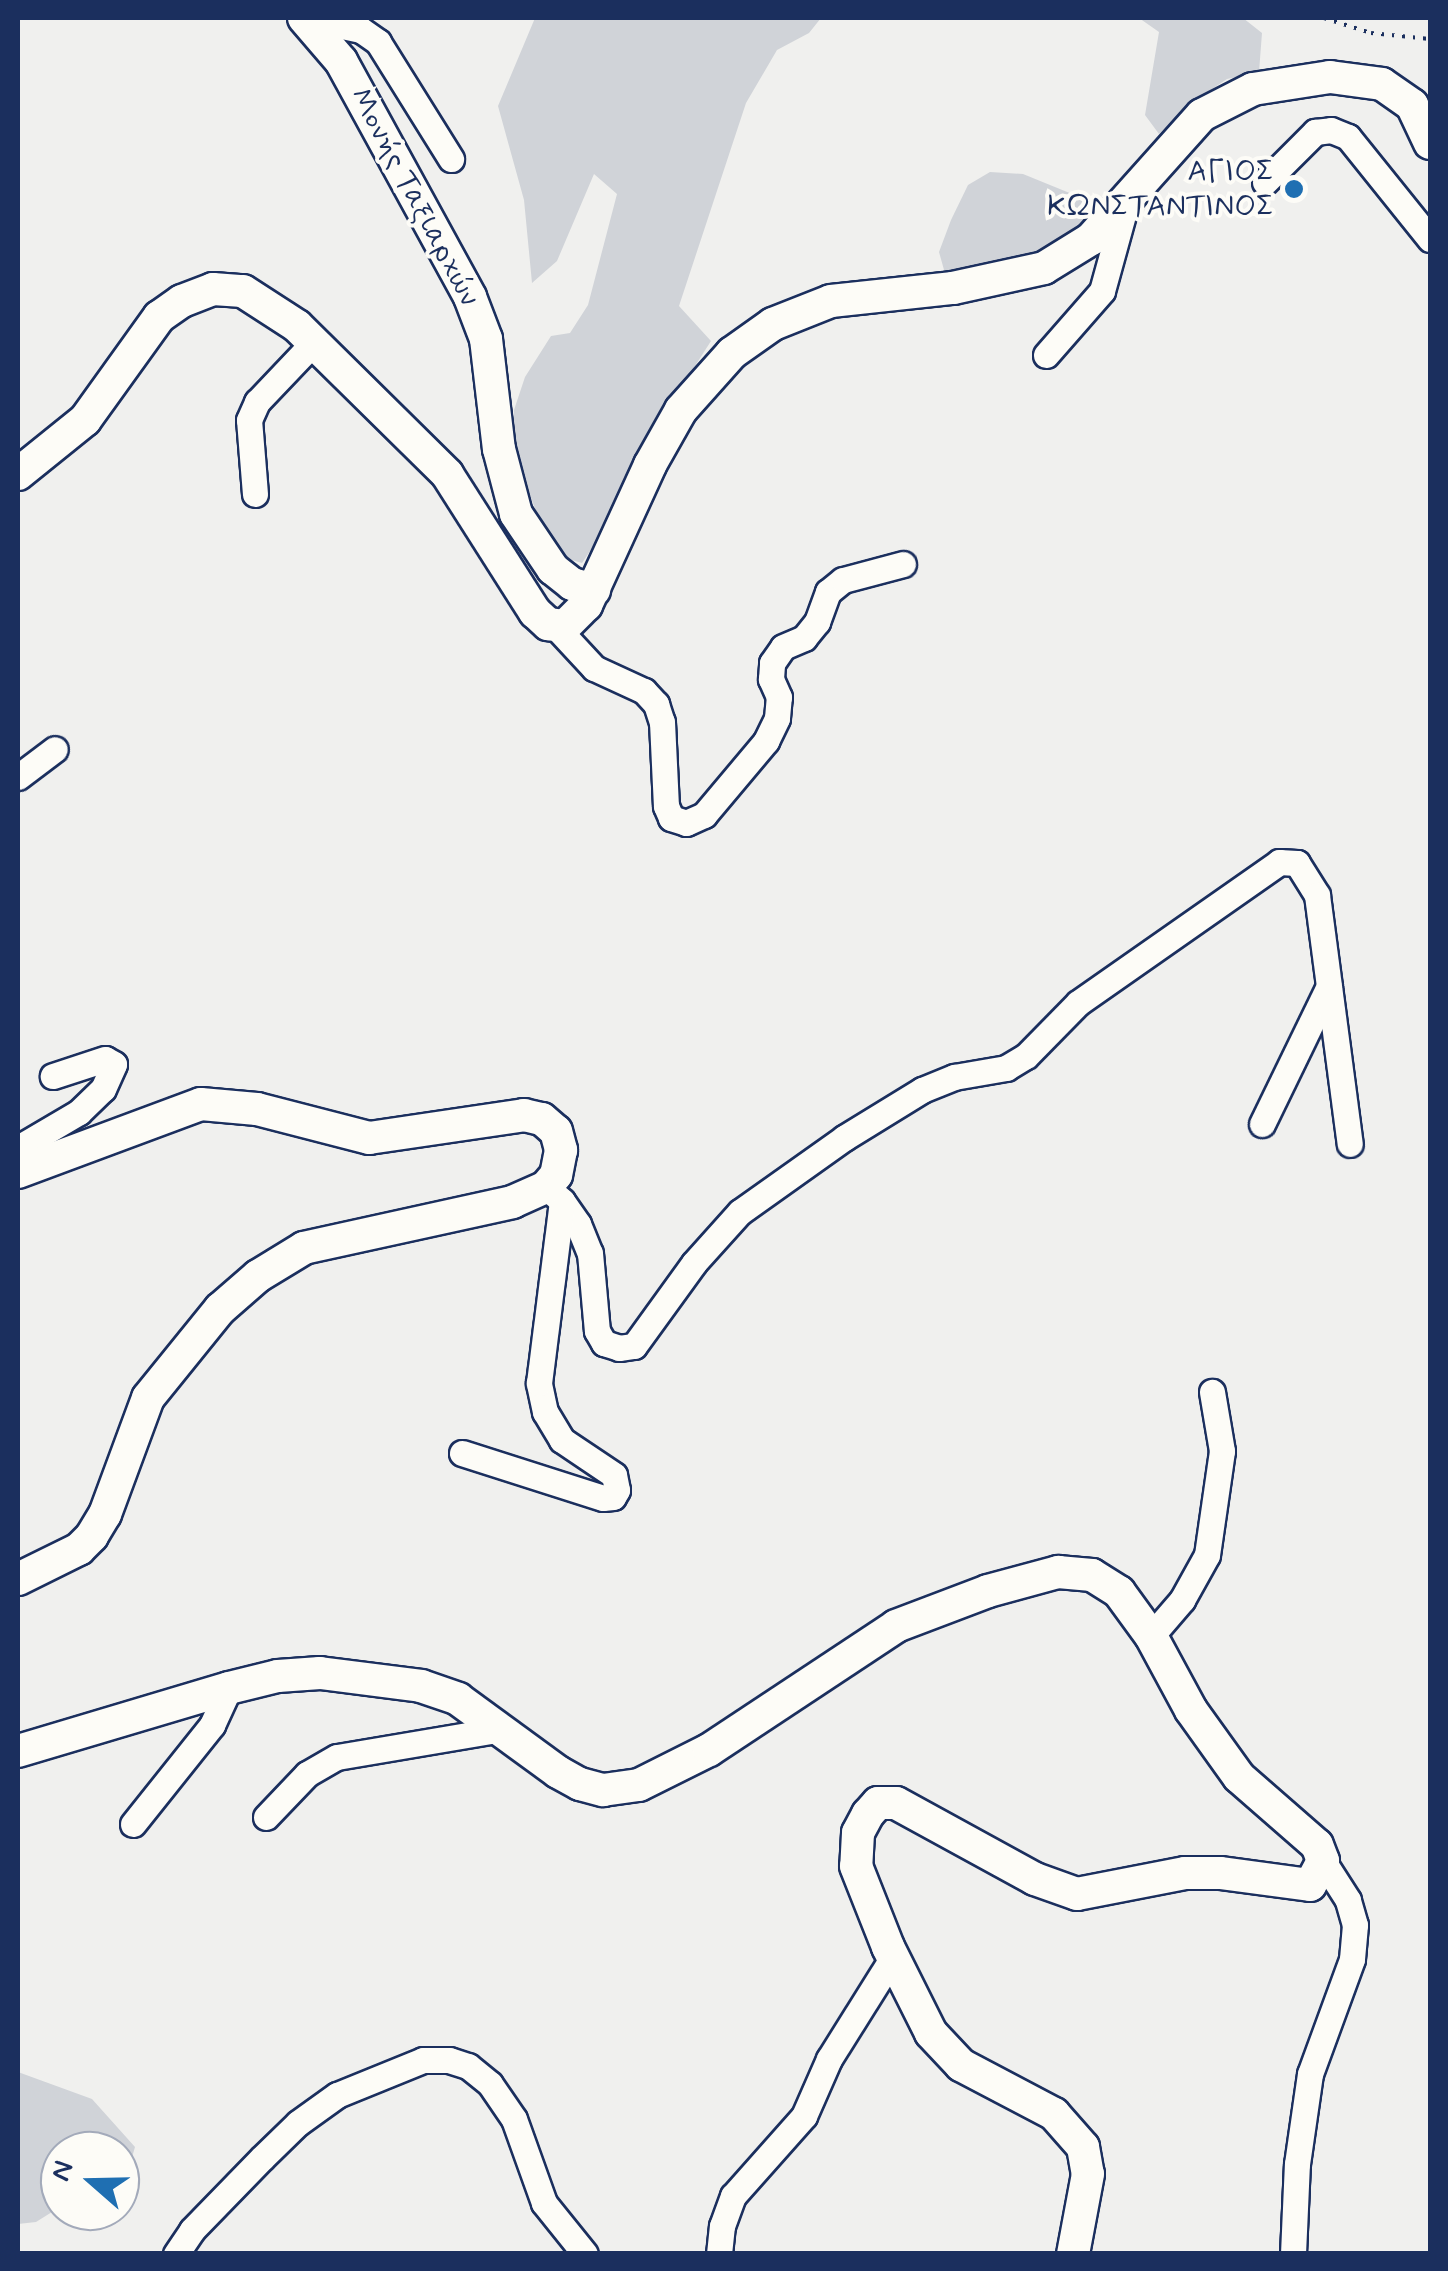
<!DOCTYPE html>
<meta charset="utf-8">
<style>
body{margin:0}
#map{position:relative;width:1448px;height:2271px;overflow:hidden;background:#f0f0ee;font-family:Mynerve,sans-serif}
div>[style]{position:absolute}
.green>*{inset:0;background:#d0d3d8}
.path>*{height:4px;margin-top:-2px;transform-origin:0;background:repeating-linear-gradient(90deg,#1b2f5e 0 2.5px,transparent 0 10.5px)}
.roads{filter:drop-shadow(2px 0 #1b2f5e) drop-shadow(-2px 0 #1b2f5e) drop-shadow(0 2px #1b2f5e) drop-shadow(0 -2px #1b2f5e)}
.minor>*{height:25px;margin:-12.5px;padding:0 12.5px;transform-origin:12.5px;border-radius:12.5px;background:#fdfcf7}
.major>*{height:32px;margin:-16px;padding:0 16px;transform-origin:16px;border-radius:16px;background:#fdfcf7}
.dots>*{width:28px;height:28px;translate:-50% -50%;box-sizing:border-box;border:5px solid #fdfcf7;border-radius:50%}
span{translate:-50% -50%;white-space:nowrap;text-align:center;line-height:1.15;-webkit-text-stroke:8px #fdfcf7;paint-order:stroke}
.poi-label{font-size:30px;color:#1b2f5e}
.right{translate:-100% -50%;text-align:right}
.street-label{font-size:30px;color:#1b2f5e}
.frame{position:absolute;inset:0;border:20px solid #1b2f5e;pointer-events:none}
.north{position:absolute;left:40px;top:2131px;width:100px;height:100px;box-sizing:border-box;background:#fdfcf7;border:2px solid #a3aaba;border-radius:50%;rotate:290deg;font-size:28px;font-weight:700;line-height:40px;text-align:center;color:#1b2f5e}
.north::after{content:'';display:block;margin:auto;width:35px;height:45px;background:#1f6fb2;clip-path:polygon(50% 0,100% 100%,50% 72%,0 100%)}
</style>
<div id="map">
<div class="green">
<div style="clip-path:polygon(535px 18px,821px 18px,809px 33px,777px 50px,746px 103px,679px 306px,711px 341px,640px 452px,607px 526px,582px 563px,568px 559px,552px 542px,536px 511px,513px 450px,514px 410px,525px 377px,551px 336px,570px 333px,588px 305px,617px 194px,594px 174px,557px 261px,532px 283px,524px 200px,498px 106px)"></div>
<div style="clip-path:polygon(1139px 18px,1243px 18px,1262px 33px,1259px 72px,1227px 79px,1188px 105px,1159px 134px,1145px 115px,1159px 32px)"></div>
<div style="clip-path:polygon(990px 172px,1023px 174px,1104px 207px,1066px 249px,946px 277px,939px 252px,951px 220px,968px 185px)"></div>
<div style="clip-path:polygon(18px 2072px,92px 2099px,135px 2147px,124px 2185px,120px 2186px,120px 2151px,60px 2151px,60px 2207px,36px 2222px,18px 2224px)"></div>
</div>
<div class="path">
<div style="left:1324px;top:18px;width:49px;rotate:17.7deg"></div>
<div style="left:1371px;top:33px;width:59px;rotate:5.8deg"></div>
</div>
<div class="roads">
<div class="minor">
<div style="left:305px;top:18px;width:57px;rotate:12.1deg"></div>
<div style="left:361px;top:30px;width:21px;rotate:35deg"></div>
<div style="left:378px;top:42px;width:138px;rotate:58deg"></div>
<div style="left:1265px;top:182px;width:71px;rotate:-45deg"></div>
<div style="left:1315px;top:132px;width:16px;rotate:-7deg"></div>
<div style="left:1331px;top:130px;width:18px;rotate:22deg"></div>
<div style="left:1348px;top:137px;width:131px;rotate:51.2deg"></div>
<div style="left:1046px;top:355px;width:85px;rotate:-48.8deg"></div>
<div style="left:1102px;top:291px;width:94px;rotate:-74.6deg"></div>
<div style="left:255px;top:494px;width:74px;rotate:-94.6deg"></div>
<div style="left:249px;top:420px;width:20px;rotate:-66deg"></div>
<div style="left:257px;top:402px;width:83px;rotate:-46.5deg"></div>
<div style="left:556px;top:627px;width:56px;rotate:47.2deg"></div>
<div style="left:594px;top:668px;width:55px;rotate:24.7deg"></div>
<div style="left:644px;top:691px;width:18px;rotate:47deg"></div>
<div style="left:656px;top:704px;width:19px;rotate:72deg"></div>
<div style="left:662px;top:722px;width:84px;rotate:87.3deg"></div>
<div style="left:666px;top:806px;width:13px;rotate:67deg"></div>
<div style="left:671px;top:818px;width:16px;rotate:18deg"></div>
<div style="left:686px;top:823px;width:20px;rotate:-24deg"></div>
<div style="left:704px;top:815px;width:97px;rotate:-50deg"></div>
<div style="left:766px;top:741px;width:25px;rotate:-64deg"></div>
<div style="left:777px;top:718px;width:21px;rotate:-85deg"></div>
<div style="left:779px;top:697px;width:20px;rotate:-114deg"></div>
<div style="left:771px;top:679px;width:16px;rotate:-86deg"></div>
<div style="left:772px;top:663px;width:19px;rotate:-55deg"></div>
<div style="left:783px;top:647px;width:23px;rotate:-23deg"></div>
<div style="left:804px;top:638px;width:21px;rotate:-51deg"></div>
<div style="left:817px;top:622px;width:32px;rotate:-70deg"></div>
<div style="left:828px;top:592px;width:19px;rotate:-39deg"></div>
<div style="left:843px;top:580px;width:62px;rotate:-14.9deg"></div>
<div style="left:18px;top:777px;width:46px;rotate:-37.1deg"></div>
<div style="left:1262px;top:1124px;width:153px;rotate:-64.1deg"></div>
<div style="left:18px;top:1148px;width:71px;rotate:-30.5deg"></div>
<div style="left:79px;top:1112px;width:33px;rotate:-44deg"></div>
<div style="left:103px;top:1089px;width:27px;rotate:-66deg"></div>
<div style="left:114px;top:1064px;width:10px;rotate:-151deg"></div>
<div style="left:105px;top:1059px;width:55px;rotate:161.9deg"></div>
<div style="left:546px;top:1187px;width:21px;rotate:41deg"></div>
<div style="left:562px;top:1201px;width:28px;rotate:55deg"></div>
<div style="left:578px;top:1224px;width:31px;rotate:68deg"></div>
<div style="left:590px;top:1253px;width:78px;rotate:84.9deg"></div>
<div style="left:597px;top:1331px;width:14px;rotate:60deg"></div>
<div style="left:604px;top:1343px;width:16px;rotate:18deg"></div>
<div style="left:619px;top:1348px;width:15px;rotate:-8deg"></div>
<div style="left:634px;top:1346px;width:102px;rotate:-54.1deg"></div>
<div style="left:694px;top:1263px;width:69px;rotate:-48deg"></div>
<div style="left:740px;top:1212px;width:128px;rotate:-35.4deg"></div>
<div style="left:844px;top:1138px;width:92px;rotate:-31.6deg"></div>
<div style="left:922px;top:1090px;width:35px;rotate:-22deg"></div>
<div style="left:954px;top:1077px;width:53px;rotate:-9.8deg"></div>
<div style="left:1006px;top:1068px;width:23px;rotate:-31deg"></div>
<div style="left:1026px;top:1056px;width:74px;rotate:-45.5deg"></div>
<div style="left:1078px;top:1003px;width:246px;rotate:-35deg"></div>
<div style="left:1279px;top:862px;width:18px;rotate:3deg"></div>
<div style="left:1297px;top:863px;width:38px;rotate:58deg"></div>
<div style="left:1317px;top:895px;width:251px;rotate:82.5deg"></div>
<div style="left:462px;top:1453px;width:148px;rotate:17.7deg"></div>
<div style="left:603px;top:1498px;width:10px;rotate:-6deg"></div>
<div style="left:613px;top:1497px;width:8px;rotate:-60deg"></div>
<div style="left:617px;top:1490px;width:15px;rotate:-101deg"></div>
<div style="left:614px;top:1475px;width:63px;rotate:-146.1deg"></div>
<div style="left:562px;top:1440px;width:33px;rotate:-121deg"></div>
<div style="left:545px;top:1412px;width:30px;rotate:-102deg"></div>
<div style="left:539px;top:1383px;width:183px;rotate:-82.8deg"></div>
<div style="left:1151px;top:1636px;width:48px;rotate:-49.3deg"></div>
<div style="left:1182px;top:1600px;width:51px;rotate:-60.9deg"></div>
<div style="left:1207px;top:1555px;width:105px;rotate:-81.8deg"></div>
<div style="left:1222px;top:1451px;width:60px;rotate:-99.6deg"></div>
<div style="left:266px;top:1817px;width:59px;rotate:-46.4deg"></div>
<div style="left:307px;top:1774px;width:34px;rotate:-30deg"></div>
<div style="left:337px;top:1757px;width:168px;rotate:-9.6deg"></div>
<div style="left:133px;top:1824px;width:127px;rotate:-51.4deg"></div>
<div style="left:212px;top:1725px;width:41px;rotate:-65.3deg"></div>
<div style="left:176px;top:2254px;width:29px;rotate:-56deg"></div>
<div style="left:192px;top:2230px;width:100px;rotate:-45.8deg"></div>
<div style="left:262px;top:2158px;width:50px;rotate:-44.2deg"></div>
<div style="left:298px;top:2123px;width:48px;rotate:-35.7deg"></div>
<div style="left:337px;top:2095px;width:93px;rotate:-22.1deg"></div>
<div style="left:423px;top:2060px;width:26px"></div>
<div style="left:449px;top:2060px;width:20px;rotate:18deg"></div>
<div style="left:468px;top:2066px;width:28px;rotate:39deg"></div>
<div style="left:490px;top:2084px;width:42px;rotate:55.6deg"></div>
<div style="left:514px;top:2119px;width:89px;rotate:70.3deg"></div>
<div style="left:544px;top:2203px;width:65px;rotate:51.2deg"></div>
<div style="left:719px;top:2254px;width:28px;rotate:-84deg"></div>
<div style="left:722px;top:2226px;width:32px;rotate:-70deg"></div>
<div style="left:733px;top:2196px;width:107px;rotate:-48.4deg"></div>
<div style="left:804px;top:2116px;width:62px;rotate:-66.3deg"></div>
<div style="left:829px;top:2059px;width:120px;rotate:-57.9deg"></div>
<div style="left:1293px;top:2254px;width:90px;rotate:-87.5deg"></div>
<div style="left:1297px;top:2164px;width:91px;rotate:-81.8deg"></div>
<div style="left:1310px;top:2074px;width:122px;rotate:-69.9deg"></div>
<div style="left:1352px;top:1959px;width:34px;rotate:-85deg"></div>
<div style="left:1355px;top:1925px;width:26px;rotate:-106deg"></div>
<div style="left:1348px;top:1900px;width:46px;rotate:-122.7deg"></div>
</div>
<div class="major">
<div style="left:304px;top:18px;width:57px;rotate:49.3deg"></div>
<div style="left:341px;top:61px;width:269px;rotate:61.3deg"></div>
<div style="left:470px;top:297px;width:45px;rotate:69.1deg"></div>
<div style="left:486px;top:339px;width:111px;rotate:83.3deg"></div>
<div style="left:499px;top:449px;width:67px;rotate:75.3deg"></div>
<div style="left:516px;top:514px;width:66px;rotate:56.1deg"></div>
<div style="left:553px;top:569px;width:24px;rotate:38deg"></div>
<div style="left:572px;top:584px;width:23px;rotate:15deg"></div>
<div style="left:18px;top:474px;width:86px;rotate:-38.9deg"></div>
<div style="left:85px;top:420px;width:127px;rotate:-54.3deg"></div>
<div style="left:159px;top:317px;width:28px;rotate:-35deg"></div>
<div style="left:182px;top:301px;width:33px;rotate:-21deg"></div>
<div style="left:213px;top:289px;width:30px;rotate:4deg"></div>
<div style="left:243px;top:291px;width:64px;rotate:32.9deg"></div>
<div style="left:297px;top:326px;width:211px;rotate:44.6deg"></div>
<div style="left:447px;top:474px;width:164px;rotate:57.5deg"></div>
<div style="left:535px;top:612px;width:18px;rotate:43deg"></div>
<div style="left:548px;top:624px;width:17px;rotate:7deg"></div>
<div style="left:565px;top:626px;width:30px;rotate:-45deg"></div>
<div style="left:586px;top:605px;width:154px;rotate:-65.4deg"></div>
<div style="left:650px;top:465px;width:63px;rotate:-60.6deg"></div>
<div style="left:681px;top:410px;width:76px;rotate:-48.2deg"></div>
<div style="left:732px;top:353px;width:50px;rotate:-35.3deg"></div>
<div style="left:773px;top:324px;width:62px;rotate:-21.6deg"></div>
<div style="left:831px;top:301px;width:123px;rotate:-6.1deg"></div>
<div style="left:953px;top:288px;width:93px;rotate:-12.4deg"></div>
<div style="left:1044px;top:268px;width:55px;rotate:-31.7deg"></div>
<div style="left:1091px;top:239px;width:166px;rotate:-48.2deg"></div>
<div style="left:1202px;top:115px;width:57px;rotate:-27deg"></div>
<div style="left:1253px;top:89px;width:78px;rotate:-8.9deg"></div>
<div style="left:1330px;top:77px;width:52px;rotate:7.7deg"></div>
<div style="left:1382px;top:84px;width:37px;rotate:35deg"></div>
<div style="left:1412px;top:105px;width:42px;rotate:64.7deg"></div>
<div style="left:18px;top:1172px;width:195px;rotate:-20.4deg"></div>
<div style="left:201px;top:1104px;width:56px;rotate:5.1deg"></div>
<div style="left:257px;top:1109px;width:116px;rotate:14.5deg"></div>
<div style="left:369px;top:1138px;width:157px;rotate:-8.4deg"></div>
<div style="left:524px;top:1115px;width:18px;rotate:13deg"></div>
<div style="left:542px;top:1119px;width:18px;rotate:41deg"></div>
<div style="left:556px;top:1131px;width:20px;rotate:75deg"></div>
<div style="left:561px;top:1150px;width:25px;rotate:101deg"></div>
<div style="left:556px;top:1175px;width:16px;rotate:130deg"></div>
<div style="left:546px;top:1187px;width:36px;rotate:156deg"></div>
<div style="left:513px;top:1202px;width:214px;rotate:167.6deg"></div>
<div style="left:304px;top:1248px;width:54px;rotate:148.7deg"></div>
<div style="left:258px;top:1276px;width:50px;rotate:139deg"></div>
<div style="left:220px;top:1309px;width:114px;rotate:129deg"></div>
<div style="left:148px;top:1398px;width:124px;rotate:110.3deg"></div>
<div style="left:105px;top:1514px;width:26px;rotate:121deg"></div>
<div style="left:92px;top:1536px;width:18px;rotate:135deg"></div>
<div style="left:79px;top:1549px;width:68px;rotate:153.8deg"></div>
<div style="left:18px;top:1751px;width:220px;rotate:-16.6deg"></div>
<div style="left:229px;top:1688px;width:50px;rotate:-13.8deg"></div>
<div style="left:278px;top:1676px;width:42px;rotate:-4.1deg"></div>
<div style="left:320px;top:1673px;width:102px;rotate:7.3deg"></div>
<div style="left:421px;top:1686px;width:39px;rotate:19deg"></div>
<div style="left:458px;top:1699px;width:124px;rotate:36.1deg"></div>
<div style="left:558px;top:1772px;width:25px;rotate:29deg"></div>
<div style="left:580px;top:1784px;width:24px;rotate:15deg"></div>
<div style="left:603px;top:1790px;width:36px;rotate:-8deg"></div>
<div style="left:639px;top:1785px;width:78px;rotate:-26.6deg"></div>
<div style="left:709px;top:1750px;width:224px;rotate:-33.5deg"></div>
<div style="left:896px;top:1626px;width:98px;rotate:-20.8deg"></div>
<div style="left:988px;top:1591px;width:73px;rotate:-15.2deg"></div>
<div style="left:1058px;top:1572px;width:34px;rotate:5deg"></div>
<div style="left:1092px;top:1575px;width:32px;rotate:32deg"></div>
<div style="left:1119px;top:1592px;width:54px;rotate:54deg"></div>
<div style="left:1151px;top:1636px;width:84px;rotate:61.6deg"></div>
<div style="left:1191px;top:1710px;width:82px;rotate:54.4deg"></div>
<div style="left:1239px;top:1777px;width:103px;rotate:41.1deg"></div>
<div style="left:1317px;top:1845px;width:17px;rotate:69deg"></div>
<div style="left:1323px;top:1861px;width:27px;rotate:118deg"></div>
<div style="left:1310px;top:1885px;width:91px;rotate:-172.4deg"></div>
<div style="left:1220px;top:1873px;width:35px;rotate:180deg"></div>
<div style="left:1185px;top:1873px;width:110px;rotate:169deg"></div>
<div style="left:1077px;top:1894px;width:45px;rotate:-160.3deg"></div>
<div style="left:1035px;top:1879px;width:158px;rotate:-151.3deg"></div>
<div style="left:896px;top:1803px;width:18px;rotate:180deg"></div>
<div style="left:878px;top:1803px;width:15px;rotate:132deg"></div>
<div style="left:868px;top:1814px;width:21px;rotate:118deg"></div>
<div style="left:858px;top:1833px;width:33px;rotate:93deg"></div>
<div style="left:856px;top:1866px;width:87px;rotate:68.4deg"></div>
<div style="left:888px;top:1947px;width:96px;rotate:63.4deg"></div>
<div style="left:931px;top:2033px;width:44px;rotate:46.8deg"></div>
<div style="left:961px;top:2065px;width:105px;rotate:27.8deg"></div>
<div style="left:1054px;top:2114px;width:44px;rotate:48.7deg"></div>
<div style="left:1083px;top:2147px;width:27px;rotate:80deg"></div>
<div style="left:1088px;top:2174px;width:81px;rotate:100.6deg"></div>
</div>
</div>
<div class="dots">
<div style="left:1294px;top:189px;background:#1f6fb2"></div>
</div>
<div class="poi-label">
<span class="right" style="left:1274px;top:189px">ΑΓΙΟΣ<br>ΚΩΝΣΤΑΝΤΙΝΟΣ</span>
</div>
<div class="street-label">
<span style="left:414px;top:197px;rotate:62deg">Μονής Ταξιαρχών</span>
</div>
<div class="frame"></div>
<div class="north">N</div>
</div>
